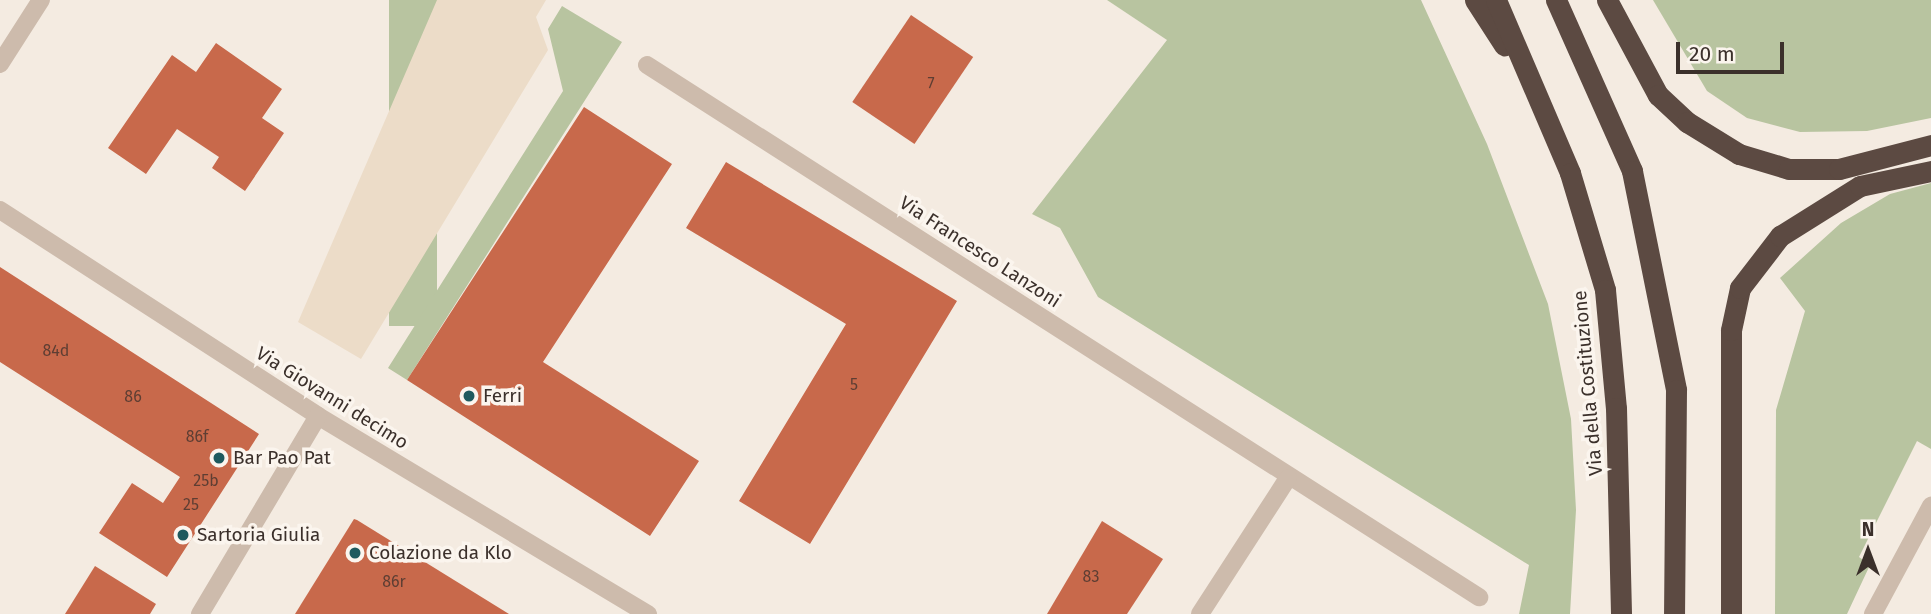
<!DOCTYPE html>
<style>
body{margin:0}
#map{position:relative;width:1931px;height:614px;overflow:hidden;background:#f4ebe1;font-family:"Fira Sans",sans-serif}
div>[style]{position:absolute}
.green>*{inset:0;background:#b8c4a0;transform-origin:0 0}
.plaza>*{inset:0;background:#ecdcc8}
.building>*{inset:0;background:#c8694b;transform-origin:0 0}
.minor>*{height:18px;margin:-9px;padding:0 9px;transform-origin:9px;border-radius:9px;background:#cdbbac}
.highway>*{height:21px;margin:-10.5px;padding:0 10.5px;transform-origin:10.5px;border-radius:10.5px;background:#5c4a42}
.dots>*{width:19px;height:19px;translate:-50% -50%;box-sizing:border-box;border:4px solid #fbf5ee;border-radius:50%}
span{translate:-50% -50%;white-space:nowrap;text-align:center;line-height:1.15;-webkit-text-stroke:7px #fbf5ee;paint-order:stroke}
.number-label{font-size:16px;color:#5e3e33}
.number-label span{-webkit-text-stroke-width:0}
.street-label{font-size:19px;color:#3b302b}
.poi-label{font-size:19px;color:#3b302b}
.left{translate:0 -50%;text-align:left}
.north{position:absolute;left:1833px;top:516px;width:70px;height:70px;-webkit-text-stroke:5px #fbf5ee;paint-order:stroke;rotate:0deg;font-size:19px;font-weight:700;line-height:28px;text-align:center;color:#3b302b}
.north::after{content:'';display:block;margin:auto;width:24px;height:32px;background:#3b302b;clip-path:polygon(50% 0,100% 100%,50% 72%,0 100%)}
.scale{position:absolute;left:1676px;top:42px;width:108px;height:32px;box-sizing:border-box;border:4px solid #3b302b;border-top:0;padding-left:9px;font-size:21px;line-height:24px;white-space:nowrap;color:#3b302b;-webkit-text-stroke:5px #fbf5ee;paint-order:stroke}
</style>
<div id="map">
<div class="green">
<div style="left:389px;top:0;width:48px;height:326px"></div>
<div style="clip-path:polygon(1107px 0,1421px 0,1487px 144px,1548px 304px,1571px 419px,1576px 510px,1570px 614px,1519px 614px,1529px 565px,1098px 297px,1060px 228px,1032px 214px,1167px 40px)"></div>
<div style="clip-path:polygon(1653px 0,1931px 0,1931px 118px,1867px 131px,1800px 132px,1747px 118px,1707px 91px)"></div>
<div style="clip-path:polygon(562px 6px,622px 42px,407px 380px,388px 368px,563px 91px,548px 29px)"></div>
<div style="clip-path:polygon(1931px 183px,1931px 449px,1917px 441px,1859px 557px,1870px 565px,1847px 614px,1775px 614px,1776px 410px,1805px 311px,1780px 278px,1841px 223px,1890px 194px)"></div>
</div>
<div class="plaza">
<div style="clip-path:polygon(437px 0,546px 0,536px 17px,548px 50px,361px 359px,298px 322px)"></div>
</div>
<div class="building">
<div style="left:911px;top:15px;width:75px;height:105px;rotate:34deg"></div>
<div style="clip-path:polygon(216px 43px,282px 89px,262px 118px,284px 133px,245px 191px,212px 168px,219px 157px,177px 129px,146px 174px,108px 148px,172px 55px,196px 72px)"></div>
<div style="clip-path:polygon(584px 107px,672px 164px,543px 362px,699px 461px,650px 536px,407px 380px)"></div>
<div style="clip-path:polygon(726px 162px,957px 301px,810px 544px,739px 501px,846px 324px,686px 228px)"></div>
<div style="clip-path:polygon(0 267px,259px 434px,167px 577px,99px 533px,132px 483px,163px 503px,180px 477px,0 362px)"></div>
<div style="clip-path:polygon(354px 519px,357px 520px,509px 614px,295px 614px)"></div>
<div style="clip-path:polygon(1102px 521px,1163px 559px,1127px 614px,1047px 614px)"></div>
<div style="clip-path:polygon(95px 566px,156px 604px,150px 614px,65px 614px)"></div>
</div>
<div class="minor">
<div style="left:0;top:64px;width:76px;rotate:-57.4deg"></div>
<div style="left:647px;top:65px;width:988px;rotate:32.6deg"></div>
<div style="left:0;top:210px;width:379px;rotate:32.9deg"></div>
<div style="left:318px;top:416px;width:385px;rotate:31deg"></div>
<div style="left:200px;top:614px;width:230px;rotate:-59.2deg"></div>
<div style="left:1200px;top:614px;width:162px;rotate:-57.1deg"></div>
<div style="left:1873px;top:614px;width:123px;rotate:-61.8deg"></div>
</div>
<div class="highway">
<div style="left:1475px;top:0;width:54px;rotate:57.2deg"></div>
<div style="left:1496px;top:0;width:188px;rotate:66.8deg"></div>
<div style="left:1570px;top:173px;width:122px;rotate:73.3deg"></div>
<div style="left:1605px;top:290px;width:119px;rotate:84.7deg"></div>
<div style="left:1616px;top:408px;width:206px;rotate:88.6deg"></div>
<div style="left:1556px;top:0;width:187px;rotate:66deg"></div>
<div style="left:1632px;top:171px;width:223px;rotate:78.6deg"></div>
<div style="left:1676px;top:390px;width:224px;rotate:90.5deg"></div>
<div style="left:1607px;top:0;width:108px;rotate:61.8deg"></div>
<div style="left:1658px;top:95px;width:40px;rotate:43deg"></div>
<div style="left:1687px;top:122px;width:61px;rotate:31.6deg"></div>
<div style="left:1739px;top:154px;width:52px;rotate:16.7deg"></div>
<div style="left:1789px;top:169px;width:50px"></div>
<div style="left:1839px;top:169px;width:95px;rotate:-14.6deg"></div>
<div style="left:1731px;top:614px;width:284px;rotate:-90deg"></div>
<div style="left:1731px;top:330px;width:43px;rotate:-77.9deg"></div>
<div style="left:1740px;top:288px;width:66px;rotate:-52.4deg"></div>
<div style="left:1780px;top:236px;width:94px;rotate:-32deg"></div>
<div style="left:1860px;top:186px;width:73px;rotate:-11.9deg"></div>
</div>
<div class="dots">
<div style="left:469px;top:396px;background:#1f5a5e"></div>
<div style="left:219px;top:458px;background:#1f5a5e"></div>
<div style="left:183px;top:535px;background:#1f5a5e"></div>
<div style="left:355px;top:553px;background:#1f5a5e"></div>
</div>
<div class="number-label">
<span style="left:931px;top:84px">7</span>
<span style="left:56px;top:351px">84d</span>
<span style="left:854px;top:385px">5</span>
<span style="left:133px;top:397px">86</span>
<span style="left:197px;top:437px">86f</span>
<span style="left:206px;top:481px">25b</span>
<span style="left:191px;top:505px">25</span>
<span style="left:1091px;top:577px">83</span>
<span style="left:394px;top:582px">86r</span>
</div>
<div class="street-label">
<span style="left:980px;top:252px;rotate:33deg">Via Francesco Lanzoni</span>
<span style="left:1588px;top:383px;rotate:-95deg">Via della Costituzione</span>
<span style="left:332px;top:398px;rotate:32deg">Via Giovanni decimo</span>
</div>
<div class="poi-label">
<span class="left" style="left:483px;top:396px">Ferri</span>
<span class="left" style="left:233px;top:458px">Bar Pao Pat</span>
<span class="left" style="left:197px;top:535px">Sartoria Giulia</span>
<span class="left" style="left:369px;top:553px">Colazione da Klo</span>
</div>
<div class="north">N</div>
<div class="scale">20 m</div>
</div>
